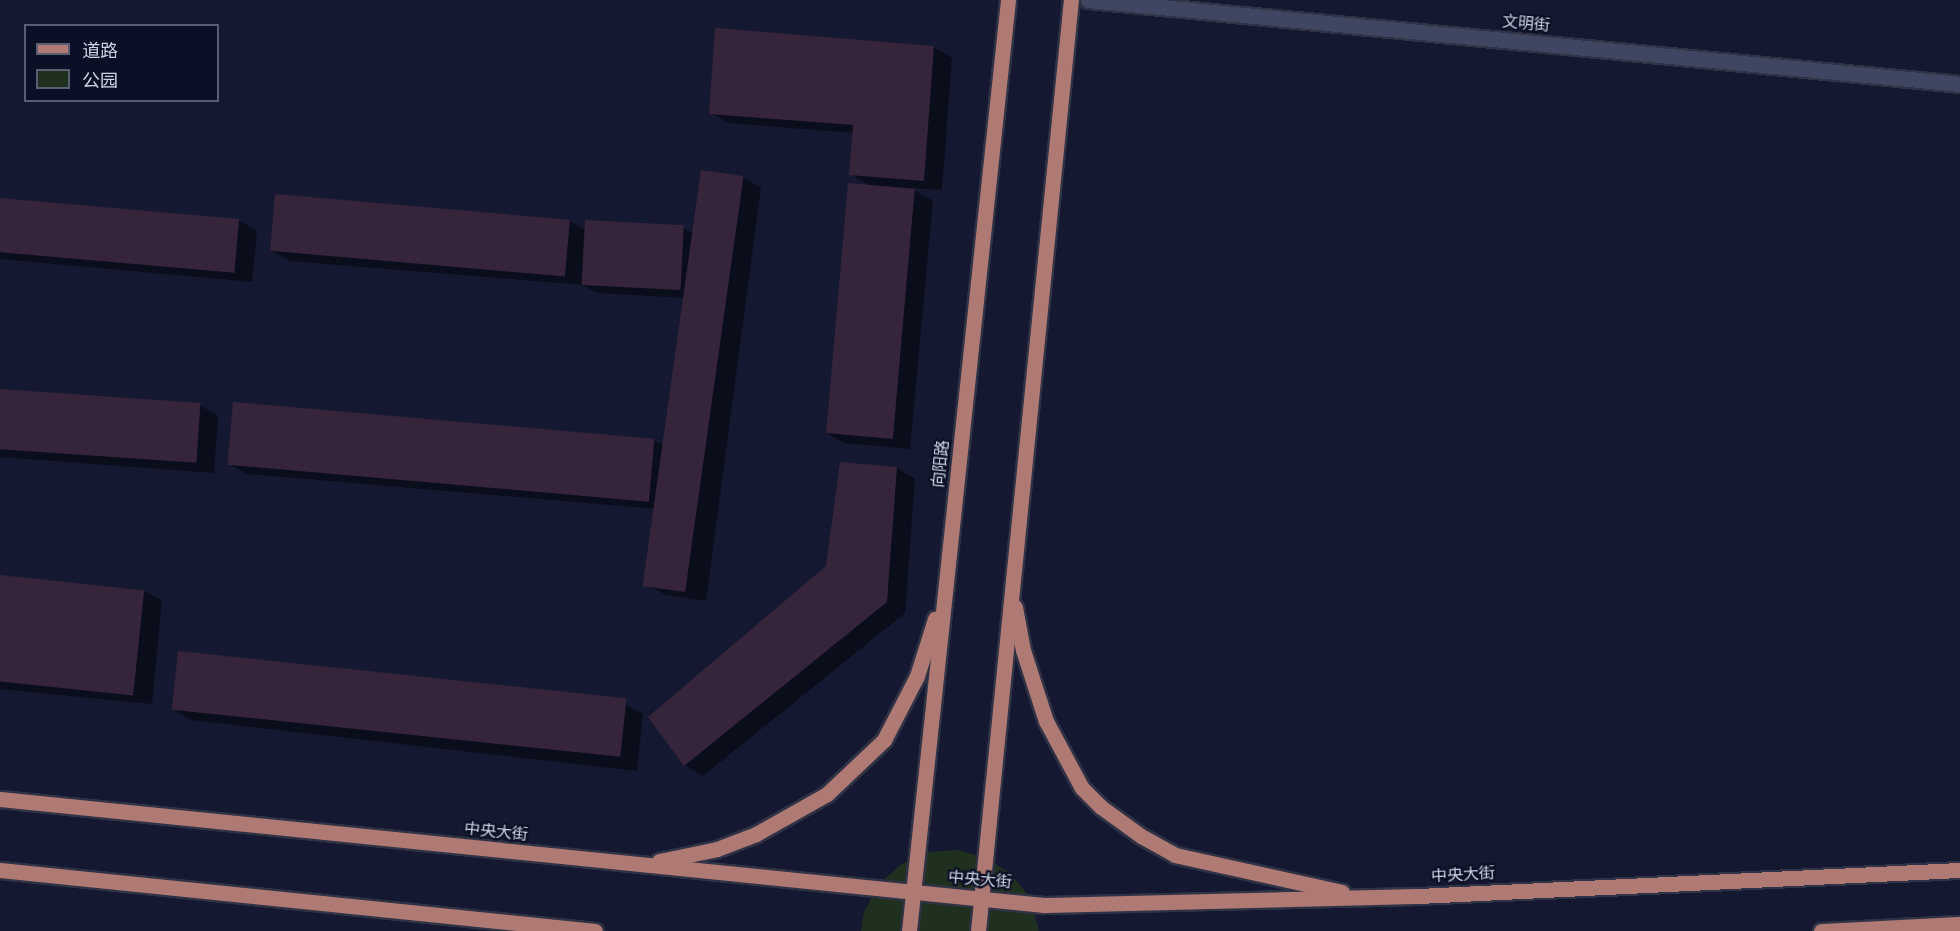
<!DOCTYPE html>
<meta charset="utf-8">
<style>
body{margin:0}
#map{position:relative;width:1960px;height:931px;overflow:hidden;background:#141931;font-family:"Fira Sans","Noto Sans SC",sans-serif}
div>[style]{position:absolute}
.green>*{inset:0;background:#20301e}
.shadow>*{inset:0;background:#0007}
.building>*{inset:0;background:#36243b;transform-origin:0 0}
.roads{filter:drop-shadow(2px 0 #303245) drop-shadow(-2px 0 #303245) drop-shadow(0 2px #303245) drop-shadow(0 -2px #303245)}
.street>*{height:15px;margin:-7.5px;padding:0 7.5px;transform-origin:7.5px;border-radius:7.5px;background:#3f4661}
.primary>*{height:15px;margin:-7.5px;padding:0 7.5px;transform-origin:7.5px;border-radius:7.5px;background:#b07a74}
span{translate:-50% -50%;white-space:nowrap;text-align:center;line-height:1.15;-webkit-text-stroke:4.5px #0c1026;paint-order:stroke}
.street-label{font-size:16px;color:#ced3e3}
.legend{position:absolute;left:24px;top:24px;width:195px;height:78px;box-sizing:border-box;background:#0c1026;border:2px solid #5a5e72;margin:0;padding:8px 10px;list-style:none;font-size:18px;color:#ced3e3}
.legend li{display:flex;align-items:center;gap:12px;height:30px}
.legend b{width:30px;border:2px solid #5a5e72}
</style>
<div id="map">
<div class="green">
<div style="clip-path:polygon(958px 850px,986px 858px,1010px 873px,1029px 896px,1039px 931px,861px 931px,864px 912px,879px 884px,902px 864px,928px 852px)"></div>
</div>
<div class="shadow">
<div style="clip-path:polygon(717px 30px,934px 47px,952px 58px,942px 190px,911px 188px,933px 201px,910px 449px,844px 443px,826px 433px,872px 187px,851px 174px,854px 133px,729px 123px,710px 113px)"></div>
<div style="clip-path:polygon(743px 177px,761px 188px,706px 601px,666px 595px,648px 585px,658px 509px,247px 474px,229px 464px,654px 440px,666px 447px,686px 298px,597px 293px,583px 285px,290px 261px,272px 251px,570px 221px,586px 231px,683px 228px,694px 234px)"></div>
<div style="clip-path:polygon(0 199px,239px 220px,257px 231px,252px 282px,0 259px)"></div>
<div style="clip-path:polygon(0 390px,200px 405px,218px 416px,214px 473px,0 457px)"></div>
<div style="clip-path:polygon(897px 468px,915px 479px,905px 613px,703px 776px,685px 765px)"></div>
<div style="clip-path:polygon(0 576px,143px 590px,162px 601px,152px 704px,0 689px)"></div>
<div style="clip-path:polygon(625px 704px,643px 714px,637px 771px,191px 720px,173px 709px)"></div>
</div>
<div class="building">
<div style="clip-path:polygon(715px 28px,934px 46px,924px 181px,849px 175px,853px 125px,709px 114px)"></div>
<div style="left:701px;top:170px;width:43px;height:420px;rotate:8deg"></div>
<div style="left:848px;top:183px;width:67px;height:251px;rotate:5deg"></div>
<div style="left:275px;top:194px;width:296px;height:57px;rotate:5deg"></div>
<div style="left:0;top:198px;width:240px;height:54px;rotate:5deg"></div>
<div style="left:585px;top:220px;width:99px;height:65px;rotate:3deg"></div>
<div style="left:0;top:389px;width:201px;height:60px;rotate:4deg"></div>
<div style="left:233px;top:402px;width:423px;height:63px;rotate:5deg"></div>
<div style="clip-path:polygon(840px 462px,897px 467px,887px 602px,684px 766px,648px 717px,826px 566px)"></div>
<div style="left:0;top:575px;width:145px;height:106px;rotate:6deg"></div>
<div style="left:178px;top:651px;width:451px;height:59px;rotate:6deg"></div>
</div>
<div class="roads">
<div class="street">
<div style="left:1088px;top:0;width:876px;rotate:5.5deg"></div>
</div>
<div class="primary">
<div style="left:1015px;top:607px;width:44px;rotate:79.5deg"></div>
<div style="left:1023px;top:650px;width:75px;rotate:72.1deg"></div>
<div style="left:1046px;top:721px;width:76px;rotate:61.8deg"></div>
<div style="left:1082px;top:788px;width:27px;rotate:45deg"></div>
<div style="left:1101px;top:807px;width:49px;rotate:35.9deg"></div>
<div style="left:1141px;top:836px;width:39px;rotate:29deg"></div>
<div style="left:1175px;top:855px;width:171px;rotate:12.5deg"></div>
<div style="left:0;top:799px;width:1049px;rotate:5.8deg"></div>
<div style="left:1044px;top:905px;width:374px;rotate:-1.4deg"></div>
<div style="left:1418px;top:896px;width:543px;rotate:-2.75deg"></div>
<div style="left:659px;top:861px;width:59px;rotate:-11.7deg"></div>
<div style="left:717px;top:849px;width:42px;rotate:-21deg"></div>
<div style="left:756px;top:834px;width:81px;rotate:-29.4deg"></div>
<div style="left:827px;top:794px;width:79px;rotate:-43.5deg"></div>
<div style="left:884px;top:740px;width:72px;rotate:-62.7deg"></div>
<div style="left:917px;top:676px;width:60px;rotate:-72.5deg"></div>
<div style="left:0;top:870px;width:598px;rotate:5.85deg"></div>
<div style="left:909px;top:931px;width:936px;rotate:-83.93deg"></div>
<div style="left:978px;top:931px;width:936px;rotate:-84.3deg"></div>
<div style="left:1821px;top:931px;width:139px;rotate:-2.9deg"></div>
</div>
</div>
<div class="street-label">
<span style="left:1526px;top:24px;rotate:5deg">文明街</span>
<span style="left:941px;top:464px;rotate:-84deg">向阳路</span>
<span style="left:496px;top:832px;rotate:6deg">中央大街</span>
<span style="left:1463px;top:875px;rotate:-3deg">中央大街</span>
<span style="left:980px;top:880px;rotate:5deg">中央大街</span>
</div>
<ul class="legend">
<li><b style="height:8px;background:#b07a74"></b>道路</li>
<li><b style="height:16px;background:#20301e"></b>公园</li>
</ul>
</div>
